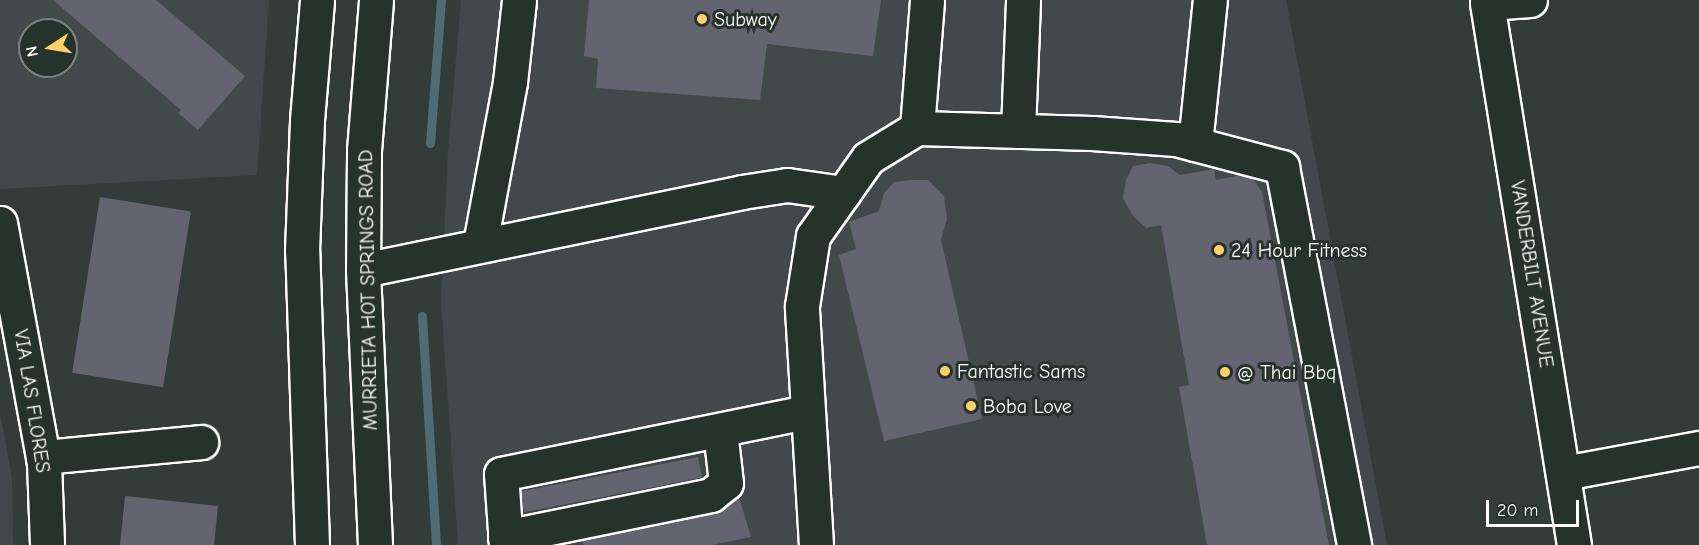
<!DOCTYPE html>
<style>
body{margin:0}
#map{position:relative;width:1699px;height:545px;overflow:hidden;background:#323d3a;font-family:"Comic Neue",sans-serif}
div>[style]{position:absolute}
.built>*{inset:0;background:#41494a}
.stream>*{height:9px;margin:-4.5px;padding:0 4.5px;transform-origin:4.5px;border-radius:4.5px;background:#4f6c75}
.building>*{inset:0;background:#646470;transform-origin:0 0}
.roads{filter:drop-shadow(2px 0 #fff) drop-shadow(-2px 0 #fff) drop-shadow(0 2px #fff) drop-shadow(0 -2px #fff)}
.minor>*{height:33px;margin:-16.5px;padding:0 16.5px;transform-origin:16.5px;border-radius:16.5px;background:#26332d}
.major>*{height:33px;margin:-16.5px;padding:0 16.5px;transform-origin:16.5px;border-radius:16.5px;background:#26332d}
.dots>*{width:16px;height:16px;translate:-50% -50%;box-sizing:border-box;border:3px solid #26332d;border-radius:50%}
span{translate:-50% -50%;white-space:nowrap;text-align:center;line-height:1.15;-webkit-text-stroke:6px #26332d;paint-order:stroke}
.poi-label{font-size:20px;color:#fff}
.left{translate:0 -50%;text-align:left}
.street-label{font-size:20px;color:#fff}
.north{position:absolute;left:18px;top:18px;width:60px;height:60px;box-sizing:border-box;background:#26332d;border:2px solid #7d8581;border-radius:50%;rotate:258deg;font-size:16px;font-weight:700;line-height:24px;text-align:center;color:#fff}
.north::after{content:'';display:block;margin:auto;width:21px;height:27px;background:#ffd166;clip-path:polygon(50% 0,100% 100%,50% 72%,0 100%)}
.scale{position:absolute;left:1486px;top:500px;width:93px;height:27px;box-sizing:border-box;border:3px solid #fff;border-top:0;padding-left:8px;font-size:18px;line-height:21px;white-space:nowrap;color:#fff;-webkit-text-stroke:4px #26332d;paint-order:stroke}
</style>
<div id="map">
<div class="built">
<div style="clip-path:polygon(evenodd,0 0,269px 0,257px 175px,0 189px,0 0,30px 30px,66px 30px,66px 66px,30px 66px,30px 30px)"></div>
<div style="clip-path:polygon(461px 0,1286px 0,1387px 545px,458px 545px,441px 301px,448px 151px)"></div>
<div style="clip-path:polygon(0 413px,12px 478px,13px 545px,0 545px)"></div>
</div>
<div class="stream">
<div style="left:430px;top:143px;width:143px;rotate:-85.6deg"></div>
<div style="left:422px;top:316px;width:229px;rotate:86.5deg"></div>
</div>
<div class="building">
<div style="clip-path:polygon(53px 0,156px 0,245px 76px,198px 130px,178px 113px,181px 110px)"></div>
<div style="clip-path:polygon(589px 0,881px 0,873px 56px,767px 44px,760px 100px,596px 88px,598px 59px,584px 56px)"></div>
<div style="clip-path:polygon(1150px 163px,1168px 166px,1180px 175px,1214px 169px,1216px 180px,1241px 175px,1252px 178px,1262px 192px,1329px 545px,1207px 545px,1179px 387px,1189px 385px,1161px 225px,1146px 228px,1133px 216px,1123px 198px,1126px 180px,1133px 166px)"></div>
<div style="clip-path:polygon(913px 180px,928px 180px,944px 196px,947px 219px,941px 240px,982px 419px,884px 441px,839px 255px,856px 249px,849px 222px,879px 211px,884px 193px,894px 182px)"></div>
<div style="left:100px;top:197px;width:92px;height:178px;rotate:9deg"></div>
<div style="left:698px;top:457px;width:21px;height:181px;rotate:79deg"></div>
<div style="clip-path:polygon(125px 496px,218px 506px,214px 545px,120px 545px)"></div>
<div style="clip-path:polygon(739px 497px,751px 537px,712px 545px,583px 545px,582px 540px,715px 513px)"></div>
</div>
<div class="roads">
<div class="minor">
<div style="left:1530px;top:0;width:43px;rotate:176deg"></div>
<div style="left:1487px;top:3px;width:549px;rotate:80.88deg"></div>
<div style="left:917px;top:128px;width:128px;rotate:-85.5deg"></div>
<div style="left:1018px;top:131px;width:131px;rotate:-87.8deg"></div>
<div style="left:1195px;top:144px;width:145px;rotate:-84.1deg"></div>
<div style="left:0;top:223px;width:243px;rotate:79.6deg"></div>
<div style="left:44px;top:462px;width:83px;rotate:87.9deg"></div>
<div style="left:480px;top:244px;width:165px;rotate:-79.5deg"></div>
<div style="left:510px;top:82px;width:82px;rotate:-83.7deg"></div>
<div style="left:363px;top:270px;width:387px;rotate:-11.6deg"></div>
<div style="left:742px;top:192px;width:46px;rotate:-8.8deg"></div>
<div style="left:787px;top:185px;width:57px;rotate:8.1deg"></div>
<div style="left:43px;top:457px;width:159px;rotate:-5.4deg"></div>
<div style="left:1564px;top:473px;width:137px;rotate:-10.5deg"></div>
<div style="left:505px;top:537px;width:210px;rotate:-11.5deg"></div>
<div style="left:711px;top:495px;width:19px;rotate:-39deg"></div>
<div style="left:726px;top:483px;width:53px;rotate:-96.5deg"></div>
<div style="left:506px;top:545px;width:71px;rotate:-94deg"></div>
<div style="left:501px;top:474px;width:312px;rotate:-11.5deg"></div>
<div style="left:816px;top:545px;width:239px;rotate:-93.4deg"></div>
<div style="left:802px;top:306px;width:71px;rotate:-81.1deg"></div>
<div style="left:813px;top:236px;width:95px;rotate:-54.8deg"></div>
<div style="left:868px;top:158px;width:57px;rotate:-31.5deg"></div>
<div style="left:917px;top:128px;width:175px;rotate:1.6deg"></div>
<div style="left:1092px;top:133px;width:84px;rotate:4.1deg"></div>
<div style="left:1176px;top:139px;width:110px;rotate:14.8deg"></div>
<div style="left:1282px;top:167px;width:385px;rotate:79.2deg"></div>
</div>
<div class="major">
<div style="left:312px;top:545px;width:294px;rotate:-91.9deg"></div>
<div style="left:302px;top:251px;width:131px;rotate:-87.8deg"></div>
<div style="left:307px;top:120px;width:120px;rotate:-85.2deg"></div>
<div style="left:375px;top:545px;width:275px;rotate:-92.5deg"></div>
<div style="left:363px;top:270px;width:120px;rotate:-89.5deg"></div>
<div style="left:364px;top:150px;width:150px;rotate:-85.4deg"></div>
</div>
</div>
<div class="dots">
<div style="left:702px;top:19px;background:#ffd166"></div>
<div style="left:1219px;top:250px;background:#ffd166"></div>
<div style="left:945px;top:371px;background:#ffd166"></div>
<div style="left:1225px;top:372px;background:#ffd166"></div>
<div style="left:971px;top:406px;background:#ffd166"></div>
</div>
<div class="poi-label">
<span class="left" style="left:714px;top:19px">Subway</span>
<span class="left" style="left:1231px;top:250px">24 Hour Fitness</span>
<span class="left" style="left:957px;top:371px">Fantastic Sams</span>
<span class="left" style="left:1237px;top:372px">@ Thai Bbq</span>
<span class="left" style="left:983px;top:406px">Boba Love</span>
</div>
<div class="street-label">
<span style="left:1532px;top:274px;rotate:81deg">VANDERBILT AVENUE</span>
<span style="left:368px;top:290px;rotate:-91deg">MURRIETA HOT SPRINGS ROAD</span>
<span style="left:32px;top:401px;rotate:81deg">VIA LAS FLORES</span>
</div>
<div class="north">N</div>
<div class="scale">20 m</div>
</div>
